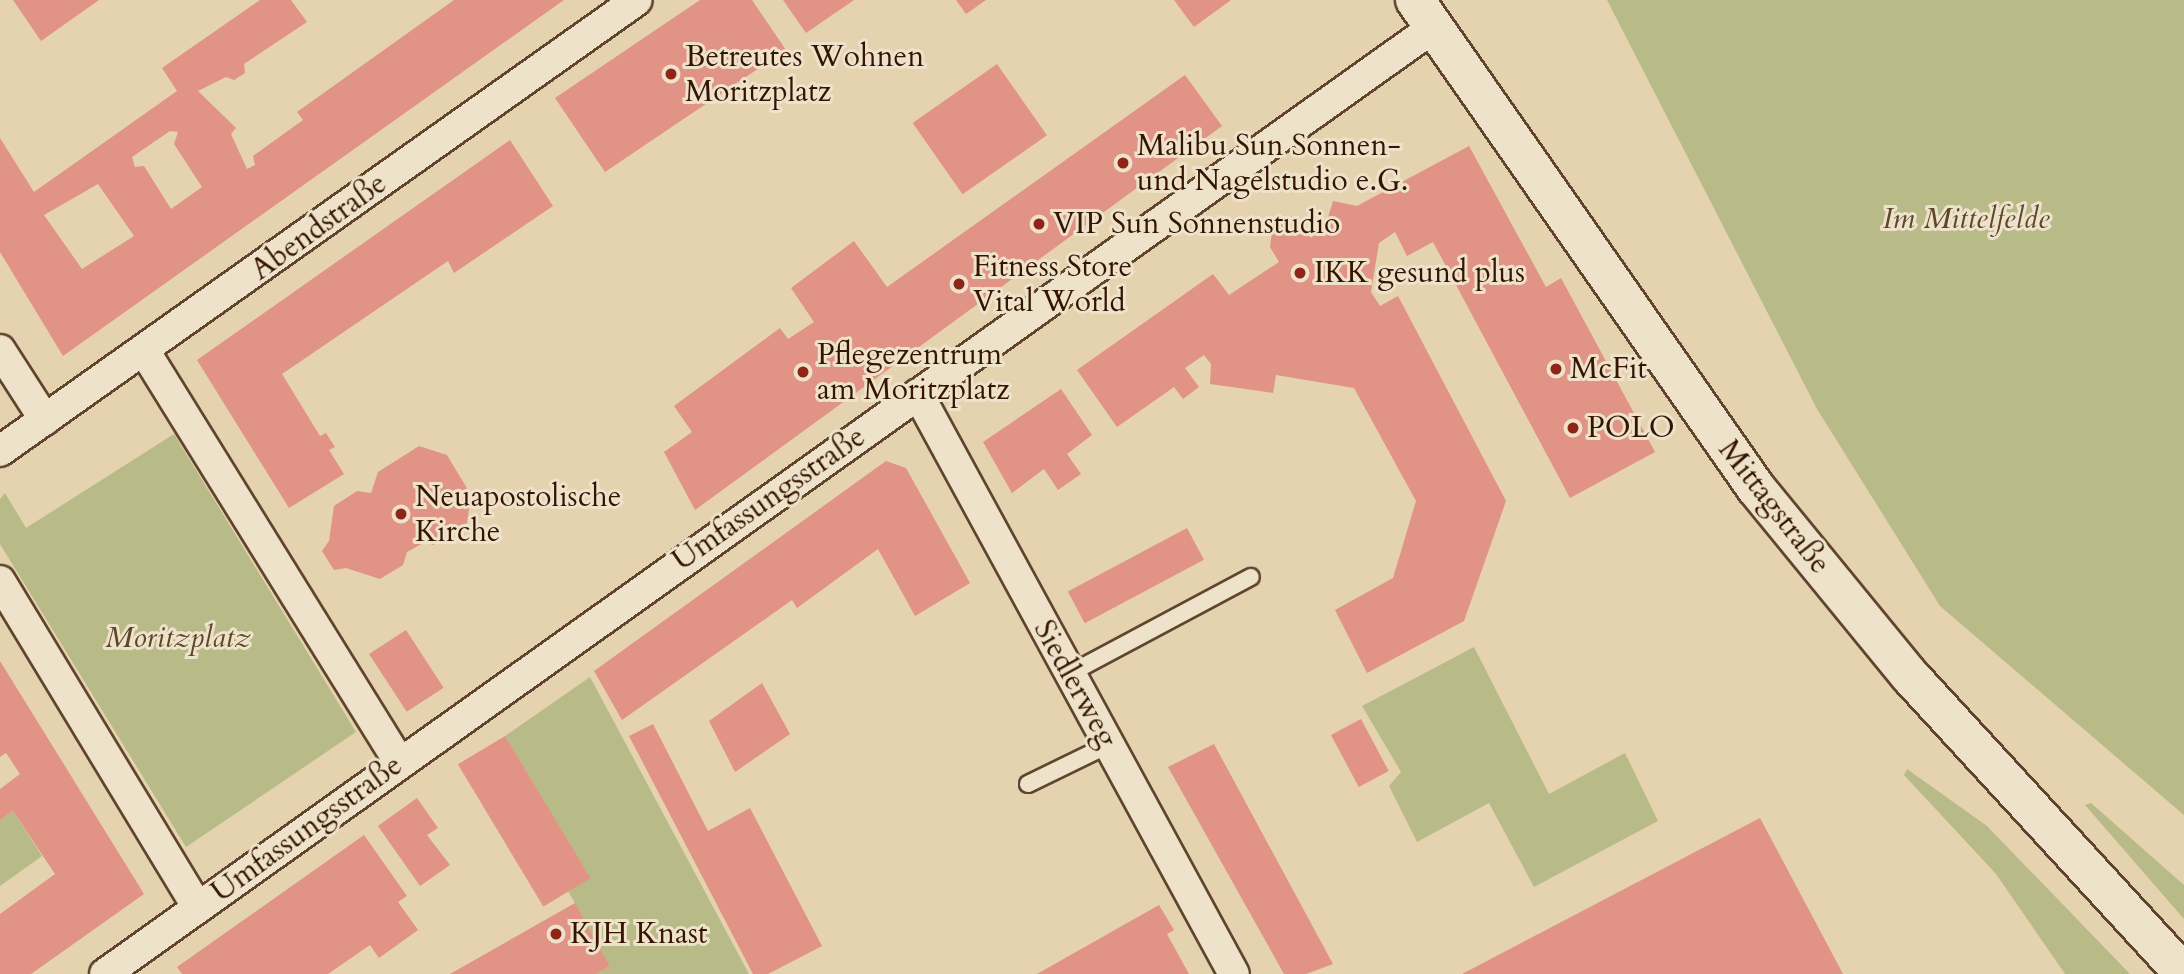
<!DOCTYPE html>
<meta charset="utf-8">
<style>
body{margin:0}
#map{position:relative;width:2184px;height:974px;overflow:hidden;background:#e5d2af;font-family:Cardo,serif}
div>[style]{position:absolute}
.green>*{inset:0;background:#b8bb88}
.building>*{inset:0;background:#e19386;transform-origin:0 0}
.roads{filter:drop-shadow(2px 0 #60442d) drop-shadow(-2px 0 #60442d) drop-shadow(0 2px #60442d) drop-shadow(0 -2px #60442d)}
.lane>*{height:16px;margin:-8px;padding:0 8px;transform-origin:8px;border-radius:8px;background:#eee2cb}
.street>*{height:30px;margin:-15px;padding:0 15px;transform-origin:15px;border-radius:15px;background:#eee2cb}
.secondary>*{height:38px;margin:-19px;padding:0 19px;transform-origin:19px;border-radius:19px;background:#eee2cb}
.dots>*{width:19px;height:19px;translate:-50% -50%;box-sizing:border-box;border:4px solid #eee2cb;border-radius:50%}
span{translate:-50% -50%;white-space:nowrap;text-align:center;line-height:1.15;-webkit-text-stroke:6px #eee2cb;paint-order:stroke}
.poi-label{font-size:30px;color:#341502}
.left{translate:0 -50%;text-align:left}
.park-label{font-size:30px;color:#5c472a;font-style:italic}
.street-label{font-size:30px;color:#341502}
</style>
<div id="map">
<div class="green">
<div style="clip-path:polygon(1607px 0,2184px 0,2184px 815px,1940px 606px,1817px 409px)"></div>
<div style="clip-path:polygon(174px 434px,356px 732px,186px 847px,0 544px,0 499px,5px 493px,26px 528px)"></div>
<div style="clip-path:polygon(1474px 647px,1549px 794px,1625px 753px,1658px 821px,1534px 887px,1489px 803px,1417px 842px,1389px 786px,1401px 772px,1362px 706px)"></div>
<div style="clip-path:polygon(590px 677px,749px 974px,596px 974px,610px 966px,568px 891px,589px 878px,505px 736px)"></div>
<div style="clip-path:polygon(1907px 769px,1987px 826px,2130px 974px,2065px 974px,1996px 874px,1904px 775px)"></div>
<div style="clip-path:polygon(2091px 803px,2184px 885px,2184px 919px,2085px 805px)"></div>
<div style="clip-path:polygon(13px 811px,42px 856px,0 886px,0 820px)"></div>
</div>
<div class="building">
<div style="clip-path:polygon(13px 0,99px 0,41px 41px)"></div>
<div style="clip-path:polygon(evenodd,260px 0,291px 0,307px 22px,244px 64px,245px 73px,234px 80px,226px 77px,198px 91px,236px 128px,231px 134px,247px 169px,255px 165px,253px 156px,303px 120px,297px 112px,454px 0,564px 0,63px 356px,0 252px,0 138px,34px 192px,177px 91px,162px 68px,260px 0,170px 131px,178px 132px,174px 144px,202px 187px,171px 209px,144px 166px,135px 167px,132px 157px,170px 131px,260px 0,98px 184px,134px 236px,82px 269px,44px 215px,98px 184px)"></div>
<div style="clip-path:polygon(700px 0,752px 0,786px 50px,605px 172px,555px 98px)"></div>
<div style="clip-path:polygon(783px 0,854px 0,806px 33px)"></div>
<div style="clip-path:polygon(956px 0,986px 0,966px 14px)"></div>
<div style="clip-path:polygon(1174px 0,1231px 0,1194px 27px)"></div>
<div style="left:997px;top:64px;width:87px;height:103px;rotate:55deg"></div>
<div style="clip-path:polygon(1185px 75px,1222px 126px,695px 510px,664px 452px,692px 432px,674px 406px,780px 328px,788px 339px,814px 322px,791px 288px,854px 241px,887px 287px)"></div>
<div style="clip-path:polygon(510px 140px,553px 206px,454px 273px,448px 261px,282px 374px,320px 436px,326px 433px,335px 447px,329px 450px,344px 474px,289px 508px,197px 360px)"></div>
<div style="clip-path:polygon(1469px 146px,1546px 287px,1561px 278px,1655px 452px,1570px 498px,1433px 242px,1407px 256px,1395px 232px,1379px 243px,1371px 292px,1380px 306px,1398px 296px,1506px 501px,1464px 621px,1367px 673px,1335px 610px,1393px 578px,1416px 501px,1354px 388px,1276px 375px,1273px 393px,1210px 384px,1211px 364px,1204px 355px,1185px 368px,1199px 387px,1183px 399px,1174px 387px,1117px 427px,1077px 370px,1213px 274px,1229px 295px,1279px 262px,1270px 247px,1274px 217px,1300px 224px,1311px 238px,1325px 227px,1333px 201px,1357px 206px)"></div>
<div style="clip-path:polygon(1061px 389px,1092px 435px,1067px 454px,1081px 474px,1058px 490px,1044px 469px,1012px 493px,983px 442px)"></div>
<div style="clip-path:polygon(419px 446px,447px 455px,471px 495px,467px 523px,433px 545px,425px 542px,407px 552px,403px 565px,380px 579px,346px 568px,334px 570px,322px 551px,329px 541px,334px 506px,357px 491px,371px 493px,378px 472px)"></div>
<div style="clip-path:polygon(886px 461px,906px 468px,970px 583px,915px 616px,878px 549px,797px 608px,792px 600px,622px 720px,594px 671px)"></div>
<div style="left:1187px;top:528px;width:36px;height:135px;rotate:62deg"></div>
<div style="left:406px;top:630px;width:69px;height:44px;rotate:57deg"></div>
<div style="clip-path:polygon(0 661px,144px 894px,31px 974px,0 974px,0 914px,55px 874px,13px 811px,0 820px,0 789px,20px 774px,6px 753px,0 757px)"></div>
<div style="clip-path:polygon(762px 683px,790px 734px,735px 772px,709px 721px)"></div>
<div style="left:1361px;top:719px;width:59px;height:34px;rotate:62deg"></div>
<div style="clip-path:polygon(653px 724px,708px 831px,750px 808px,822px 946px,768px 974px,753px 974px,629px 736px)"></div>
<div style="left:505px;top:736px;width:166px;height:55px;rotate:59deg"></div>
<div style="clip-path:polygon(1214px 744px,1333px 964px,1306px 974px,1284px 974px,1168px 767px)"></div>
<div style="clip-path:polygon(417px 798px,438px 828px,427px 835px,450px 865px,420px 886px,378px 826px)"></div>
<div style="clip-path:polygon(1760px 818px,1843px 974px,1462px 974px)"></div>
<div style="clip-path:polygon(364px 835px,407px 896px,398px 902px,418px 930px,379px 958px,370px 945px,328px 974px,182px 974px,177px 967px)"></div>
<div style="clip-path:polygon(575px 903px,610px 966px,596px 974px,450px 974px)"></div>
<div style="clip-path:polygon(1159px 905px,1174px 930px,1167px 934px,1189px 974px,1037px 974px)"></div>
</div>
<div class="roads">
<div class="lane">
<div style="left:1069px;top:674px;width:206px;rotate:-28.1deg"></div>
<div style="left:1028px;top:784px;width:89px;rotate:-26deg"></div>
</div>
<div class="street">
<div style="left:0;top:350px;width:83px;rotate:57.3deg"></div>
<div style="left:145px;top:352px;width:482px;rotate:58.2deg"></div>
<div style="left:918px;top:394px;width:660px;rotate:61.42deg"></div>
<div style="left:0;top:451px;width:780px;rotate:-35.3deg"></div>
<div style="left:0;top:581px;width:382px;rotate:58.8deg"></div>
<div style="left:105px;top:974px;width:1632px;rotate:-35.47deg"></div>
</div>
<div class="secondary">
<div style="left:1415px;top:0;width:595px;rotate:55.06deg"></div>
<div style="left:1756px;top:488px;width:243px;rotate:50.7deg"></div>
<div style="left:1910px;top:676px;width:405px;rotate:47.4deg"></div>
</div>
</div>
<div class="dots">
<div style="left:671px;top:74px;background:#8f2418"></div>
<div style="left:1123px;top:163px;background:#8f2418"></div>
<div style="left:1039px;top:224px;background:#8f2418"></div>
<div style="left:1300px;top:273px;background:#8f2418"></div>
<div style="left:959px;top:284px;background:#8f2418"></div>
<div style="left:1556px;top:369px;background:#8f2418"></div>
<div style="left:803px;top:372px;background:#8f2418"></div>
<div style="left:1573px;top:428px;background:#8f2418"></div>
<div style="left:401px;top:514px;background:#8f2418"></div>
<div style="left:556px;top:934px;background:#8f2418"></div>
</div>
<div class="poi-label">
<span class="left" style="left:685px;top:74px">Betreutes Wohnen<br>Moritzplatz</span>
<span class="left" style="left:1137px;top:163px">Malibu Sun Sonnen-<br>und Nagelstudio e.G.</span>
<span class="left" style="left:1053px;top:224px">VIP Sun Sonnenstudio</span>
<span class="left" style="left:973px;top:284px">Fitness Store<br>Vital World</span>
<span class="left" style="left:1314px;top:273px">IKK gesund plus</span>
<span class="left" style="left:817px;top:372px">Pflegezentrum<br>am Moritzplatz</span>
<span class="left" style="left:1570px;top:369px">McFit</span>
<span class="left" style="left:1587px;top:428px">POLO</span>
<span class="left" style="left:415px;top:514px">Neuapostolische<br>Kirche</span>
<span class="left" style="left:570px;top:934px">KJH Knast</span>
</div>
<div class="park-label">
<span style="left:1966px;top:219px">Im Mittelfelde</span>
<span style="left:178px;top:638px">Moritzplatz</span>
</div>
<div class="street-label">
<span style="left:319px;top:227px;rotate:-36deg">Abendstraße</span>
<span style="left:769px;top:499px;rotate:-35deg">Umfassungsstraße</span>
<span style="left:1774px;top:507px;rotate:52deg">Mittagstraße</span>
<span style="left:1075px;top:684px;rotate:61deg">Siedlerweg</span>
<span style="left:307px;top:829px;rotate:-36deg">Umfassungsstraße</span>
</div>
</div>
